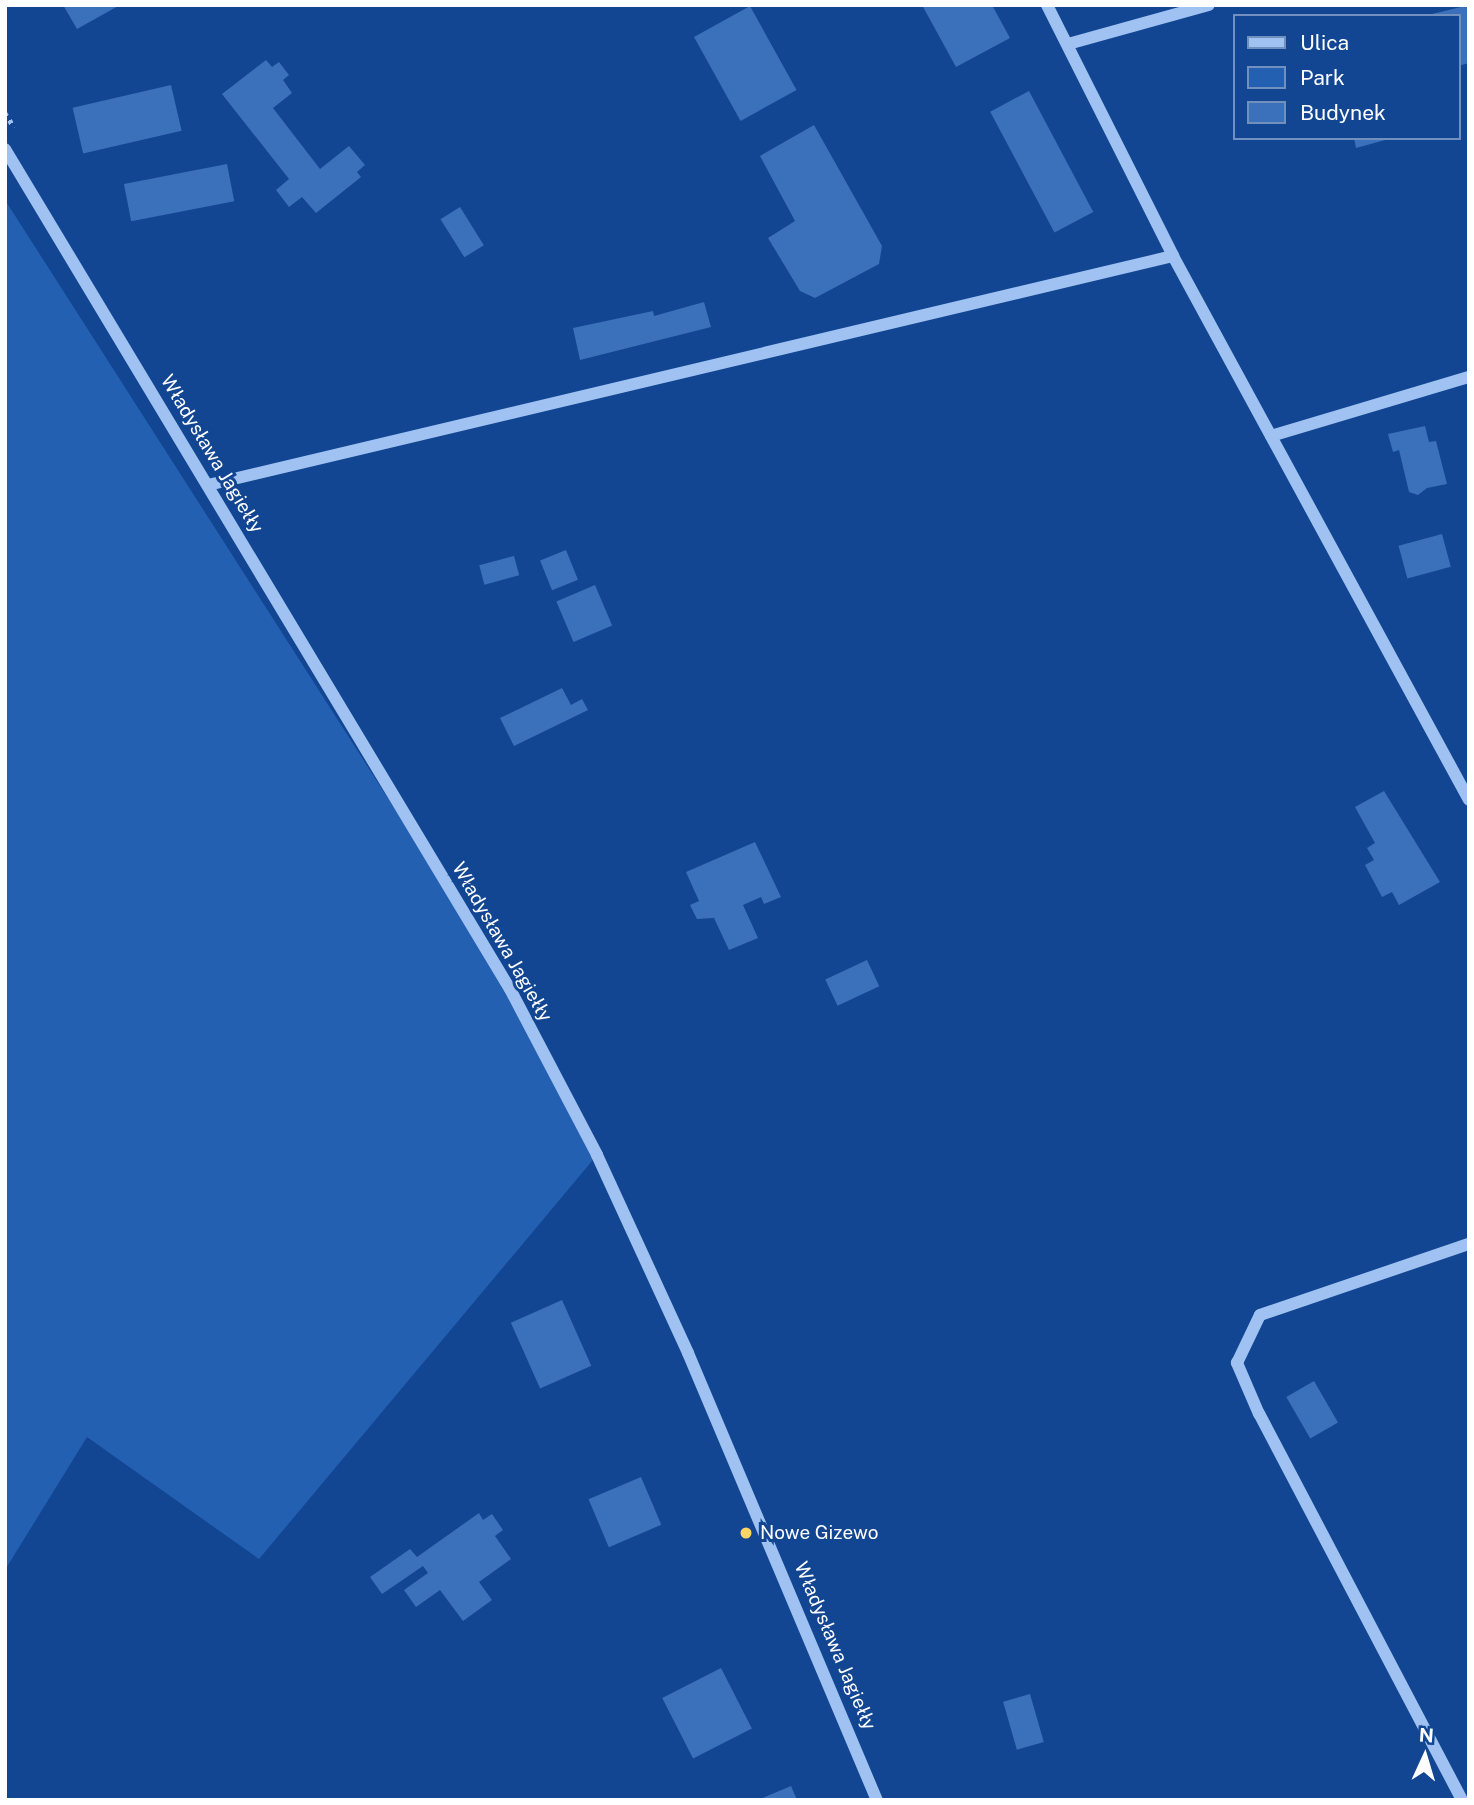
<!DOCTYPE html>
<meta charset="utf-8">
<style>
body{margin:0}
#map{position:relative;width:1474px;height:1805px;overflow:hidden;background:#124692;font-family:"Public Sans",sans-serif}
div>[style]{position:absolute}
.green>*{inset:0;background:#2460b2}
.building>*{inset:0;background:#3b70bb;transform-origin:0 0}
.path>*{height:4.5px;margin-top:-2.25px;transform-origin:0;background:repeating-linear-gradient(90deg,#9fc2f2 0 3.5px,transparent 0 8.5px)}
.minor>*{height:12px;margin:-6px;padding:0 6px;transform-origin:6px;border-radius:6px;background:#9fc2f2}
.dots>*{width:19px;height:19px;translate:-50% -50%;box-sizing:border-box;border:4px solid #124692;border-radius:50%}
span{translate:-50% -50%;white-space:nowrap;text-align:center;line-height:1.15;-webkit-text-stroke:6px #124692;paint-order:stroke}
.street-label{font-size:19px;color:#fff}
.poi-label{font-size:19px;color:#fff}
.left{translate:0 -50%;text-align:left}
.frame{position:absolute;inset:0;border:7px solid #fff;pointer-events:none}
.legend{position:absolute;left:1233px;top:14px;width:228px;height:126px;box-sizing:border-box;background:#124692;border:2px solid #7190be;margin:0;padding:9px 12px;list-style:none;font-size:21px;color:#fff}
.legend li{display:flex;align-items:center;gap:14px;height:35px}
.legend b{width:35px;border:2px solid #7190be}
.north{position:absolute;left:1390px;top:1721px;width:70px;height:70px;-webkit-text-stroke:5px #124692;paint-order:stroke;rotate:4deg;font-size:19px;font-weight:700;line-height:28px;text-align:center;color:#fff}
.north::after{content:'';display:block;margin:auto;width:24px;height:32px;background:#fff;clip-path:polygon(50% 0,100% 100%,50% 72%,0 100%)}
</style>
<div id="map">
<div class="green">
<div style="clip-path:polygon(5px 200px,510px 989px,597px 1155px,259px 1559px,87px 1437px,5px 1570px)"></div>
</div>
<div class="building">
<div style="clip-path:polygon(63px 5px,120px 5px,77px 29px)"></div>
<div style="clip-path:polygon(922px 5px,992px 5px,1010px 38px,956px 67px)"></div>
<div style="clip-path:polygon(1469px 5px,1469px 63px,1458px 66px,1458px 16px,1428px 15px)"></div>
<div style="left:750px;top:6px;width:96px;height:64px;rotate:61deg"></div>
<div style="clip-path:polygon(266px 60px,272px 67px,279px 62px,289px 75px,283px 80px,292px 93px,273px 108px,320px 169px,349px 146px,365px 165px,357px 172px,361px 177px,316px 213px,302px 197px,289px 207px,276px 190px,289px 179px,222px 94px)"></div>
<div style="left:171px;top:85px;width:47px;height:101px;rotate:77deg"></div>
<div style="left:1029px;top:91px;width:137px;height:44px;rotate:62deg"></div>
<div style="clip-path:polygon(814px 125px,882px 246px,879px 264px,815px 298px,800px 291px,768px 238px,795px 221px,760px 156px)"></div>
<div style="clip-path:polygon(1354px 138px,1389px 138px,1389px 139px,1356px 148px)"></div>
<div style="left:227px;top:164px;width:38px;height:105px;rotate:79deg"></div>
<div style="left:460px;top:207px;width:45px;height:23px;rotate:58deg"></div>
<div style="clip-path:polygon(704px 302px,711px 327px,580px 360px,573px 328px,653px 311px,654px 316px)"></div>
<div style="clip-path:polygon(1425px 426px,1429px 442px,1436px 441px,1447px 484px,1427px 488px,1418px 495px,1409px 492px,1399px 450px,1393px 452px,1388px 434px)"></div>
<div style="left:1442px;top:534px;width:34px;height:45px;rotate:75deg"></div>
<div style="left:566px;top:550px;width:32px;height:28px;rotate:68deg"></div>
<div style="left:514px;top:556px;width:20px;height:36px;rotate:75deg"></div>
<div style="left:595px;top:585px;width:44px;height:42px;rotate:67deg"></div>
<div style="clip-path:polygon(562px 688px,571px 705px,582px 699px,588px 710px,514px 746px,500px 718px)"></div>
<div style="clip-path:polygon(1384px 791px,1440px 882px,1399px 905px,1392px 892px,1382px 897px,1365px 865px,1374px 860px,1367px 848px,1375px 843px,1355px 807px)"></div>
<div style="clip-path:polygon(755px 842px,781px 897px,764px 904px,761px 897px,743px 905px,758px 938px,729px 950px,714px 918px,697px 919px,690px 905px,699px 901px,686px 872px)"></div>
<div style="left:867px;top:960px;width:29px;height:46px;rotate:65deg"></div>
<div style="left:562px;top:1300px;width:72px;height:56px;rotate:66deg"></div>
<div style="left:1314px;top:1381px;width:48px;height:32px;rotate:60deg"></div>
<div style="left:641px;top:1477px;width:52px;height:57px;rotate:67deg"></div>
<div style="clip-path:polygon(479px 1513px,483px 1520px,492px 1514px,503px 1530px,495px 1536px,511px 1559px,479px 1582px,492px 1600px,463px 1621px,440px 1590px,416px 1607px,404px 1590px,428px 1573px,423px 1566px,382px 1594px,370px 1577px,410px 1549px,417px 1557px)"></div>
<div style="left:721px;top:1668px;width:68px;height:66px;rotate:63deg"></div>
<div style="left:1030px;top:1694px;width:50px;height:28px;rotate:74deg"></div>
<div style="clip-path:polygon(791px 1786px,797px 1800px,758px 1800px)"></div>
</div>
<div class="path">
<div style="left:5px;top:113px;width:17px;rotate:57deg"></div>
</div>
<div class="minor">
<div style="left:1047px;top:5px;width:281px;rotate:63.3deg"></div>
<div style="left:1173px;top:256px;width:619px;rotate:61.45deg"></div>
<div style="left:1068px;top:44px;width:146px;rotate:-15.5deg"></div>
<div style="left:5px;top:149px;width:980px;rotate:58.99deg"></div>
<div style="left:510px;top:989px;width:187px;rotate:62.3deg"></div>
<div style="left:597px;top:1155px;width:218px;rotate:65.3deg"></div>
<div style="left:688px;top:1353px;width:485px;rotate:67.1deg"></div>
<div style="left:1271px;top:436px;width:207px;rotate:-16.6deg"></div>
<div style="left:208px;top:485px;width:992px;rotate:-13.35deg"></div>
<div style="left:1462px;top:1800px;width:436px;rotate:-117.7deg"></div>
<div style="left:1259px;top:1414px;width:56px;rotate:-113.3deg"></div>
<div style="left:1237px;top:1363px;width:53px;rotate:-64.4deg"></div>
<div style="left:1260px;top:1315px;width:221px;rotate:-18.8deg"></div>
</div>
<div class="dots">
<div style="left:746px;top:1533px;background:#ffd660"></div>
</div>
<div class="street-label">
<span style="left:212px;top:454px;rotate:59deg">Władysława Jagiełły</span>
<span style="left:502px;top:942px;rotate:60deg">Władysława Jagiełły</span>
<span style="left:835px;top:1646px;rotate:67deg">Władysława Jagiełły</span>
</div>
<div class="poi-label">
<span class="left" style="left:760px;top:1533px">Nowe Gizewo</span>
</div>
<div class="frame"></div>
<ul class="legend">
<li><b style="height:9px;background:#9fc2f2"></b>Ulica</li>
<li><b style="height:19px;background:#2460b2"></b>Park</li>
<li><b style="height:19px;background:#3b70bb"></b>Budynek</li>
</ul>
<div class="north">N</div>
</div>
